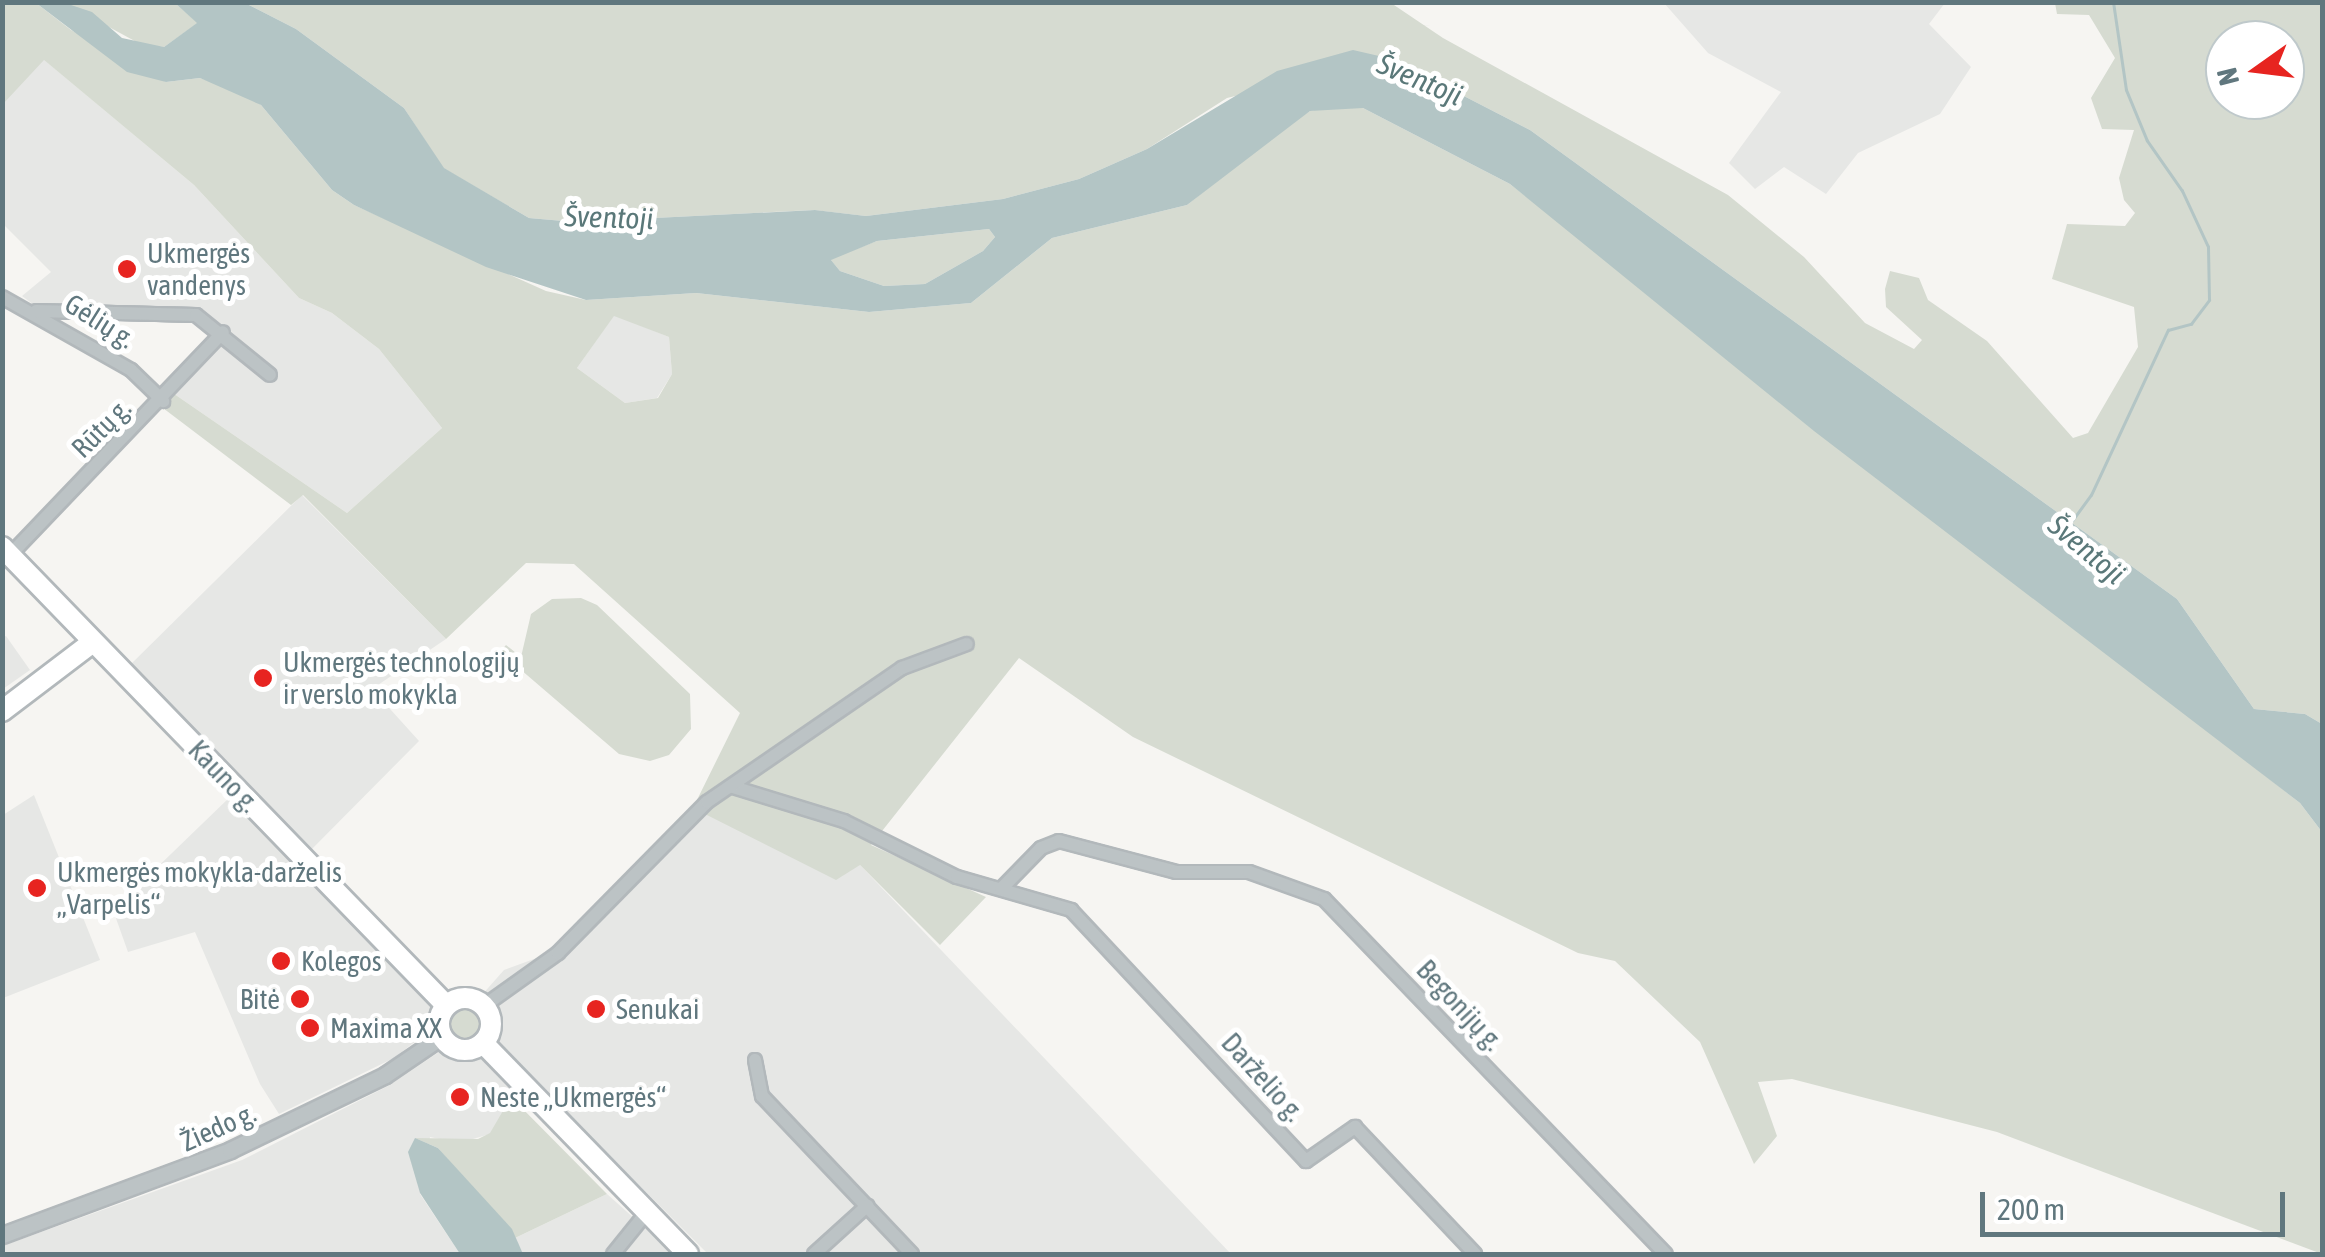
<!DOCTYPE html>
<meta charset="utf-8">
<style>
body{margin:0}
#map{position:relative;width:2325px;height:1257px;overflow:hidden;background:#f6f5f2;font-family:"Asap Condensed",sans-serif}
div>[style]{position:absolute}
.built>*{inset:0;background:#e6e7e5}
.green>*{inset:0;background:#d6dbd1}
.round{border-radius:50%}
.water>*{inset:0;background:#b3c5c5}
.stream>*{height:2.5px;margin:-1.25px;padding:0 1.25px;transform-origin:1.25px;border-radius:1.25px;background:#b3c5c5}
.roads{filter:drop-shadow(2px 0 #b2b8bb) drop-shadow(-2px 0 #b2b8bb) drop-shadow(0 2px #b2b8bb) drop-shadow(0 -2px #b2b8bb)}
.minor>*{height:12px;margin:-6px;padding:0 6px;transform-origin:6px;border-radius:6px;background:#bcc3c5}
.tertiary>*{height:15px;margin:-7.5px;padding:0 7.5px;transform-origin:7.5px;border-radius:7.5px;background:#bcc3c5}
.primary>*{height:20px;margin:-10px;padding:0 10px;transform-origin:10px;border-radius:10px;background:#fff}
.primary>.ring{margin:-10px;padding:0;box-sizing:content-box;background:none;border:20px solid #fff;border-radius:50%}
.dots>*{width:28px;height:28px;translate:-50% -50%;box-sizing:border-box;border:5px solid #fff;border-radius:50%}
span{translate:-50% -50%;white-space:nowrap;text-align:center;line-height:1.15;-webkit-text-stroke:10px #fff;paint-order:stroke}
.poi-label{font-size:28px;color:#60777e}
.left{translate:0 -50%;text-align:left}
.right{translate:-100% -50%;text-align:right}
.street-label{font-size:28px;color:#60777e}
.water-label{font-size:30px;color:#5a7879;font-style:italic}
.frame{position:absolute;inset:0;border:5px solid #60777e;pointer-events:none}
.north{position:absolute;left:2205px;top:20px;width:100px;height:100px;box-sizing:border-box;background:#fff;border:2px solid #bfc9cb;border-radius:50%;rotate:256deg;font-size:28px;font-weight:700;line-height:40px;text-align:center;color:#60777e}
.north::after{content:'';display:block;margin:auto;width:35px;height:45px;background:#e72420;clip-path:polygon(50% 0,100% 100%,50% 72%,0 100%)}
.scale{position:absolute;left:1980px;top:1192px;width:305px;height:45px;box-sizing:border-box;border:5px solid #60777e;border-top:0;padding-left:12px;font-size:30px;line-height:35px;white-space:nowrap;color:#60777e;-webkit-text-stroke:8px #fff;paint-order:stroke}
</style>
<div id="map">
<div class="built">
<div style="clip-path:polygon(1664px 3px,1945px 3px,1929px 24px,1971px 67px,1940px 114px,1858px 153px,1826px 194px,1784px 167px,1755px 189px,1729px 163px,1781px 92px,1708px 53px)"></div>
<div style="clip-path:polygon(43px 59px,194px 185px,299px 298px,332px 313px,379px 349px,442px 428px,347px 513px,167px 389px,213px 339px,194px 319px,46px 314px,22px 296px,51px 272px,3px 224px,2px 104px)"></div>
<div style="clip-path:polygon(614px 315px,669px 337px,672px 374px,657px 398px,625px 403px,577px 368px)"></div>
<div style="clip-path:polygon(302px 495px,446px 639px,372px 689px,419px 741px,308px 853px,128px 667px)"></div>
<div style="clip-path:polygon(6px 636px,30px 670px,3px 689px,3px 637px)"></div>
<div style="clip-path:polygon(34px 795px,100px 960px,3px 998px,3px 815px)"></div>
<div style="clip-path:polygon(231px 796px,434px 1010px,430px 1030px,394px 1058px,279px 1114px,260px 1084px,195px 932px,128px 952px,113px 910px)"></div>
<div style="clip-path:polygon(693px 808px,860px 865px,1231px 1254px,708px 1254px,495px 1041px,495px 1018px,481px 996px,504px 970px,545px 955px)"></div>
<div style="clip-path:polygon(442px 1050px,481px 1055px,517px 1090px,490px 1134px,459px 1143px,430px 1137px,420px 1194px,460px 1254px,3px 1254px,2px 1246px,242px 1160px,388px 1086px)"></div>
<div style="clip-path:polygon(607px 1194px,674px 1254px,523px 1254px,515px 1238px)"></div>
</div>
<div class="green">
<div style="clip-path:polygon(evenodd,3px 3px,36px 3px,71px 30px,166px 82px,200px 78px,239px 91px,261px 105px,332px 190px,354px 205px,546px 291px,586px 300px,696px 293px,869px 312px,971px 303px,1052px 238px,1187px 205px,1284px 127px,1310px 111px,1344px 104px,1363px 108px,1510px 184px,2300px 803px,2322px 832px,2322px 1254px,1997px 1132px,1792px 1079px,1758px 1082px,1777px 1136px,1754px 1164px,1700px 1042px,1615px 961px,1578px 953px,1133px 737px,1019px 658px,871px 845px,986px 897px,940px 945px,860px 865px,836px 880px,693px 808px,740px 713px,574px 564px,526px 563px,446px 639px,303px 495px,291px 505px,155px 402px,167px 389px,347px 513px,442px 428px,379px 349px,332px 313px,299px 298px,194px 185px,44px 60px,3px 104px,3px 3px,614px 316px,669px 337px,672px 374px,658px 398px,625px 403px,577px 368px,614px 316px)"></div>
<div style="clip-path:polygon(65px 3px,175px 3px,198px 23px,164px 47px,142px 45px)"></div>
<div style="clip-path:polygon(evenodd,245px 3px,1391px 3px,1443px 38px,1728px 195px,1804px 257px,1865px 323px,1914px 349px,1922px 340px,1886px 307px,1885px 289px,1890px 271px,1919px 278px,1928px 300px,1987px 341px,2073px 438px,2088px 433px,2138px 347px,2134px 307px,2052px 279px,2067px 224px,2125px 226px,2135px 213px,2124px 200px,2119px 178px,2134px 130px,2102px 129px,2091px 98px,2115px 58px,2089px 15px,2057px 14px,2055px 3px,2322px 3px,2322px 724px,2305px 714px,2254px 709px,2177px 599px,1530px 130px,1392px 59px,1227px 98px,1147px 149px,1079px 179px,1003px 199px,866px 216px,814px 210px,575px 222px,529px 218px,443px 168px,404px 108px,296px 29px,245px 3px,2225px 40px,2285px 40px,2285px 100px,2225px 100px,2225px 40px)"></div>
<div style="clip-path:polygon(989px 229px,995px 237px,983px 251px,925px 284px,884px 286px,840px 271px,830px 259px,877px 241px)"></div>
<div style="clip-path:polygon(581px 598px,597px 605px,690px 694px,691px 729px,669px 755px,650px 761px,619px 754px,500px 652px,506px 645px,521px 657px,531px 614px,552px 599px)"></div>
<div class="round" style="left:445px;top:1004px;width:38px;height:38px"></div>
<div style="clip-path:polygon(511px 1097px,607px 1194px,515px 1238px,438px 1148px,415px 1138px,478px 1139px,490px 1133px)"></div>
</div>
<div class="water">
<div style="clip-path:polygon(evenodd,36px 3px,65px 3px,92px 12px,122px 38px,164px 47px,197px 23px,175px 3px,245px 3px,296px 29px,404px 108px,444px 168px,529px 218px,575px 222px,815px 210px,866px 216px,1003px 199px,1079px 179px,1147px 149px,1277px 71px,1353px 50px,1392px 59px,1530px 130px,2177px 599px,2254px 709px,2305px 714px,2322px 724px,2322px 832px,2300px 803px,1814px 431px,1510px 184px,1363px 108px,1310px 111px,1187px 205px,1052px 238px,971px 303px,869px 312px,696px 293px,586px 300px,486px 267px,354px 205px,332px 190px,261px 105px,200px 78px,166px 82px,127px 72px,36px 3px,989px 229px,995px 237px,983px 251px,925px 284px,884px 286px,840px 271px,831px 260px,877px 241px,989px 229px)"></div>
<div style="clip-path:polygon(415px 1138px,438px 1148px,512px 1229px,523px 1254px,460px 1254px,420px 1193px,408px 1152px)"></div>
</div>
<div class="stream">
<div style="left:2069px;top:525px;width:37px;rotate:-54deg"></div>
<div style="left:2091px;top:495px;width:182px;rotate:-65deg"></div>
<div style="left:2168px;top:330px;width:24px;rotate:-15deg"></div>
<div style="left:2191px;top:324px;width:30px;rotate:-53deg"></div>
<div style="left:2209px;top:300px;width:53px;rotate:-91.1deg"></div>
<div style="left:2208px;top:247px;width:62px;rotate:-114.9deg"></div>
<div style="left:2182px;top:191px;width:61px;rotate:-125deg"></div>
<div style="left:2147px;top:141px;width:55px;rotate:-112.4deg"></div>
<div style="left:2126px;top:90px;width:89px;rotate:-98.4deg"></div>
</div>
<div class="roads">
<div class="minor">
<div style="left:2px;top:297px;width:148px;rotate:29.5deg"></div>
<div style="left:131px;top:370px;width:45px;rotate:44.1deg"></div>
<div style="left:36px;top:311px;width:160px;rotate:1.4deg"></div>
<div style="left:196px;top:315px;width:95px;rotate:39deg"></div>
<div style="left:10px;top:555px;width:308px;rotate:-46.3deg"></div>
<div style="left:733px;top:787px;width:116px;rotate:17deg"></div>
<div style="left:844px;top:821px;width:126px;rotate:26.4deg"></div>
<div style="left:957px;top:877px;width:119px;rotate:16.1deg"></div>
<div style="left:1071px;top:910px;width:344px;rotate:46.9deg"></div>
<div style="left:1306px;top:1161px;width:60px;rotate:-34.8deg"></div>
<div style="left:1355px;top:1127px;width:175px;rotate:46.6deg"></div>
<div style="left:1001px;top:889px;width:57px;rotate:-45.7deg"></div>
<div style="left:1041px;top:848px;width:19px;rotate:-21deg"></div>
<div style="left:1059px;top:841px;width:121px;rotate:14.8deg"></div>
<div style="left:1176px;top:872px;width:73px"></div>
<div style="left:1249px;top:872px;width:80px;rotate:19.8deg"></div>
<div style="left:1324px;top:899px;width:493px;rotate:46.1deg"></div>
<div style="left:484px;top:1006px;width:91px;rotate:-35.6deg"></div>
<div style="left:558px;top:953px;width:212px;rotate:-45.4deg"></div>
<div style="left:707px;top:802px;width:237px;rotate:-34.5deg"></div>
<div style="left:902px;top:668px;width:69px;rotate:-20.3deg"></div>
<div style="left:755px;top:1060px;width:37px;rotate:79deg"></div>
<div style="left:762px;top:1096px;width:218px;rotate:46.5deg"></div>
<div style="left:613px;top:1254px;width:54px;rotate:-51deg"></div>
<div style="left:814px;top:1254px;width:72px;rotate:-42.2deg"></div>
</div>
<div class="tertiary">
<div style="left:2px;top:1235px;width:243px;rotate:-20.4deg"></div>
<div style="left:230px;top:1150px;width:172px;rotate:-25.8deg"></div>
<div style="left:385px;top:1075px;width:68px;rotate:-34.2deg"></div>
</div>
<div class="primary">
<div style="left:2px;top:547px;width:638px;rotate:45.89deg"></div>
<div style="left:2px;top:711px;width:114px;rotate:-37.2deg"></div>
<div class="ring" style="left:439px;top:998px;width:32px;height:32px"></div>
<div style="left:483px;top:1043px;width:294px;rotate:45.8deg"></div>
</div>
</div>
<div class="dots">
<div style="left:127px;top:269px;background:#e72420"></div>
<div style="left:263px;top:678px;background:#e72420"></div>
<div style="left:37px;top:888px;background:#e72420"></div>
<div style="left:281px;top:961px;background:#e72420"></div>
<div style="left:300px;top:999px;background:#e72420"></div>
<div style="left:596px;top:1009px;background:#e72420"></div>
<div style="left:310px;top:1028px;background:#e72420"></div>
<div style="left:460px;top:1097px;background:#e72420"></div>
</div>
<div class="poi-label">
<span class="left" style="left:147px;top:269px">Ukmergės<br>vandenys</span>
<span class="left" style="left:283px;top:678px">Ukmergės technologijų<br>ir verslo mokykla</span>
<span class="left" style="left:57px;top:888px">Ukmergės mokykla-darželis<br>„Varpelis“</span>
<span class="left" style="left:301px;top:961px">Kolegos</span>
<span class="right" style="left:280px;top:999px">Bitė</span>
<span class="left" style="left:616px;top:1009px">Senukai</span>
<span class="left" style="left:330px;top:1028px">Maxima XX</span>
<span class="left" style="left:480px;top:1097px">Neste „Ukmergės“</span>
</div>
<div class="street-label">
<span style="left:100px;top:321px;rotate:32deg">Gėlių g.</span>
<span style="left:101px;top:428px;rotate:-45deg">Rūtų g.</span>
<span style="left:224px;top:776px;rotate:46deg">Kauno g.</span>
<span style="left:1460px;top:1005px;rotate:47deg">Begonijų g.</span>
<span style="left:1263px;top:1077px;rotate:48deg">Darželio g.</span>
<span style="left:218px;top:1127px;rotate:-24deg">Žiedo g.</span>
</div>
<div class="water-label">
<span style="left:1420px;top:79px;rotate:23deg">Šventoji</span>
<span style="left:609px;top:217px;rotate:2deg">Šventoji</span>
<span style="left:2087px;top:549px;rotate:40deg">Šventoji</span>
</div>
<div class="frame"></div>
<div class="north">N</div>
<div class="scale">200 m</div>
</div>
